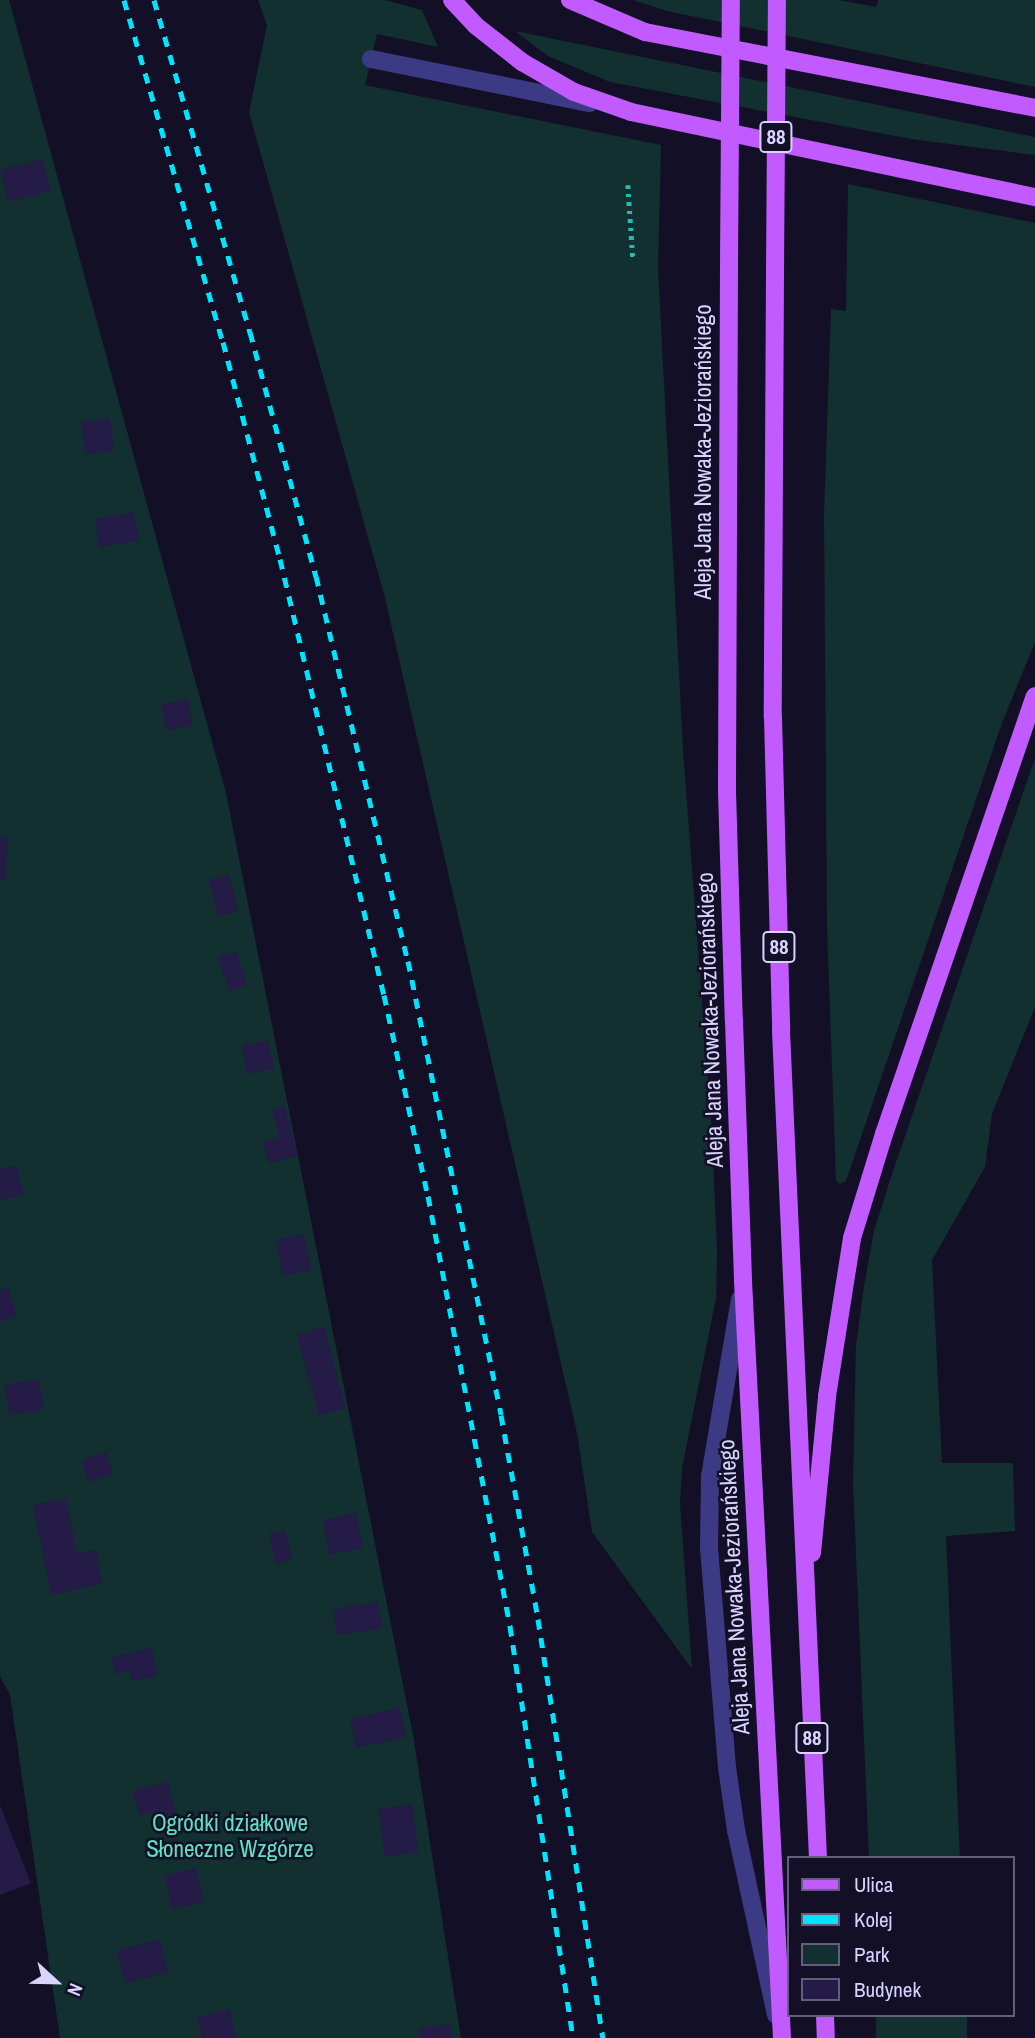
<!DOCTYPE html>
<meta charset="utf-8">
<style>
body{margin:0}
#map{position:relative;width:1035px;height:2038px;overflow:hidden;background:#130f26;font-family:"Archivo Narrow",sans-serif}
div>[style]{position:absolute}
.green>*{inset:0;background:#12302f;transform-origin:0 0}
.building>*{inset:0;background:#241b47;transform-origin:0 0}
.path>*{height:4.5px;margin-top:-2.25px;transform-origin:0;background:repeating-linear-gradient(90deg,#2fb8b0 0 3.5px,transparent 0 8.5px)}
.service>*{height:18px;margin:-9px;padding:0 9px;transform-origin:9px;border-radius:9px;background:#3d3a85}
.primary>*{height:18px;margin:-9px;padding:0 9px;transform-origin:9px;border-radius:9px;background:#c25bff}
.rail>*{height:5px;margin-top:-2.5px;transform-origin:0;background:repeating-linear-gradient(90deg,#00e5ff 0 10px,transparent 0 19px)}
.primary-bridge>*{height:18px;margin:-9px;padding:0 9px;transform-origin:9px;border-radius:9px;background:#c25bff}
span{translate:-50% -50%;white-space:nowrap;text-align:center;line-height:1.15;-webkit-text-stroke:5px #130f26;paint-order:stroke}
.shield-label span{padding:2px 5px;background:#130f26;border:2px solid;border-radius:5px;-webkit-text-stroke-width:0}
.shield-label{font-size:21px;color:#d9d4ff;font-weight:700}
.street-label{font-size:23px;color:#d9d4ff}
.park-label{font-size:23px;color:#5fe0c0}
.legend{position:absolute;left:787px;top:1856px;width:228px;height:161px;box-sizing:border-box;background:#130f26;border:2px solid #625e7d;margin:0;padding:9px 12px;list-style:none;font-size:21px;color:#d9d4ff}
.legend li{display:flex;align-items:center;gap:14px;height:35px}
.legend b{width:35px;border:2px solid #625e7d}
.north{position:absolute;left:21px;top:1947px;width:70px;height:70px;-webkit-text-stroke:5px #130f26;paint-order:stroke;rotate:112deg;font-size:19px;font-weight:700;line-height:28px;text-align:center;color:#d9d4ff}
.north::after{content:'';display:block;margin:auto;width:24px;height:32px;background:#d9d4ff;clip-path:polygon(50% 0,100% 100%,50% 72%,0 100%)}
</style>
<div id="map">
<div class="green">
<div style="clip-path:polygon(0 0,9px 0,226px 793px,413px 1735px,461px 2038px,60px 2038px,10px 1695px,0 1676px)"></div>
<div style="clip-path:polygon(258px 0,385px 0,422px 10px,438px 47px,377px 34px,365px 85px,661px 145px,658px 268px,683px 749px,712px 1135px,717px 1253px,716px 1298px,682px 1468px,680px 1503px,692px 1669px,592px 1532px,577px 1433px,384px 594px,249px 112px,267px 25px)"></div>
<div style="clip-path:polygon(633px 0,839px 0,876px 7px,878px 0,1035px 0,1035px 87px,667px 11px)"></div>
<div style="clip-path:polygon(515px 31px,1035px 137px,1035px 155px,911px 139px,610px 82px,548px 56px)"></div>
<div style="clip-path:polygon(848px 184px,1035px 223px,1035px 642px,1002px 723px,846px 1181px,840px 1184px,836px 1180px,827px 927px,824px 514px,831px 309px,846px 311px)"></div>
<div style="clip-path:polygon(1035px 758px,1035px 1007px,992px 1114px,985px 1167px,932px 1260px,942px 1463px,1013px 1463px,1015px 1531px,946px 1536px,960px 1858px,869px 1858px,853px 1483px,856px 1345px,864px 1286px,874px 1231px,892px 1174px)"></div>
<div style="left:876px;top:2015px;width:91px;height:23px"></div>
</div>
<div class="building">
<div style="left:43px;top:159px;width:33px;height:44px;rotate:76deg"></div>
<div style="left:110px;top:418px;width:33px;height:29px;rotate:83deg"></div>
<div style="left:134px;top:512px;width:29px;height:40px;rotate:80deg"></div>
<div style="left:188px;top:699px;width:27px;height:27px;rotate:80deg"></div>
<div style="clip-path:polygon(0 837px,8px 837px,6px 880px,0 879px)"></div>
<div style="left:229px;top:875px;width:37px;height:21px;rotate:76deg"></div>
<div style="left:236px;top:951px;width:36px;height:19px;rotate:72deg"></div>
<div style="left:268px;top:1040px;width:29px;height:27px;rotate:78deg"></div>
<div style="clip-path:polygon(285px 1106px,298px 1156px,269px 1163px,263px 1141px,279px 1137px,272px 1109px)"></div>
<div style="clip-path:polygon(17px 1166px,24px 1195px,0 1200px,0 1169px)"></div>
<div style="left:304px;top:1234px;width:37px;height:29px;rotate:79deg"></div>
<div style="clip-path:polygon(8px 1288px,17px 1317px,0 1322px,0 1290px)"></div>
<div style="left:324px;top:1327px;width:84px;height:28px;rotate:75deg"></div>
<div style="left:39px;top:1379px;width:31px;height:35px;rotate:81deg"></div>
<div style="left:106px;top:1452px;width:23px;height:26px;rotate:72deg"></div>
<div style="clip-path:polygon(66px 1498px,77px 1554px,96px 1550px,103px 1584px,51px 1595px,33px 1505px)"></div>
<div style="left:356px;top:1513px;width:36px;height:34px;rotate:79deg"></div>
<div style="left:285px;top:1530px;width:30px;height:17px;rotate:76deg"></div>
<div style="left:378px;top:1602px;width:26px;height:46px;rotate:81deg"></div>
<div style="clip-path:polygon(152px 1648px,157px 1676px,132px 1681px,130px 1671px,115px 1674px,111px 1657px)"></div>
<div style="left:400px;top:1708px;width:30px;height:51px;rotate:78deg"></div>
<div style="clip-path:polygon(168px 1782px,176px 1813px,154px 1819px,152px 1812px,139px 1815px,132px 1791px)"></div>
<div style="left:412px;top:1804px;width:48px;height:34px;rotate:82deg"></div>
<div style="clip-path:polygon(0 1805px,31px 1883px,0 1895px)"></div>
<div style="left:196px;top:1868px;width:35px;height:33px;rotate:77deg"></div>
<div style="left:160px;top:1939px;width:34px;height:45px;rotate:75deg"></div>
<div style="clip-path:polygon(230px 2009px,236px 2038px,202px 2038px,197px 2017px)"></div>
<div style="clip-path:polygon(450px 2024px,453px 2038px,419px 2038px,418px 2029px)"></div>
</div>
<div class="path">
<div style="left:628px;top:185px;width:73px;rotate:86.1deg"></div>
</div>
<div class="service">
<div style="left:371px;top:59px;width:223px;rotate:11.4deg"></div>
<div style="left:740px;top:1299px;width:180px;rotate:99.6deg"></div>
<div style="left:710px;top:1476px;width:72px;rotate:90.8deg"></div>
<div style="left:709px;top:1548px;width:220px;rotate:85.3deg"></div>
<div style="left:727px;top:1767px;width:64px;rotate:81.9deg"></div>
<div style="left:736px;top:1830px;width:189px;rotate:77.8deg"></div>
</div>
<div class="primary">
<div style="left:452px;top:0;width:34px;rotate:47deg"></div>
<div style="left:475px;top:25px;width:60px;rotate:38.2deg"></div>
<div style="left:522px;top:62px;width:60px;rotate:30deg"></div>
<div style="left:574px;top:92px;width:60px;rotate:19.3deg"></div>
<div style="left:631px;top:112px;width:413px;rotate:11.9deg"></div>
<div style="left:570px;top:0;width:82px;rotate:23.1deg"></div>
<div style="left:645px;top:32px;width:397px;rotate:11deg"></div>
<div style="left:729px;top:265px;width:526px;rotate:90.22deg"></div>
<div style="left:727px;top:791px;width:230px;rotate:88.3deg"></div>
<div style="left:734px;top:1021px;width:260px;rotate:88deg"></div>
<div style="left:743px;top:1281px;width:758px;rotate:87.05deg"></div>
<div style="left:775px;top:274px;width:443px;rotate:90.3deg"></div>
<div style="left:773px;top:717px;width:314px;rotate:88.5deg"></div>
<div style="left:781px;top:1031px;width:828px;rotate:87.44deg"></div>
<div style="left:812px;top:1553px;width:158px;rotate:-84.5deg"></div>
<div style="left:827px;top:1396px;width:160px;rotate:-81deg"></div>
<div style="left:852px;top:1238px;width:109px;rotate:-72.9deg"></div>
<div style="left:884px;top:1134px;width:463px;rotate:-71deg"></div>
<div style="left:825px;top:2015px;width:23px;rotate:88deg"></div>
</div>
<div class="rail">
<div style="left:124px;top:0;width:356px;rotate:73.9deg"></div>
<div style="left:223px;top:342px;width:224px;rotate:75.3deg"></div>
<div style="left:280px;top:559px;width:448px;rotate:76.6deg"></div>
<div style="left:384px;top:995px;width:206px;rotate:77.7deg"></div>
<div style="left:428px;top:1196px;width:438px;rotate:79.2deg"></div>
<div style="left:510px;top:1626px;width:417px;rotate:81.3deg"></div>
<div style="left:154px;top:0;width:346px;rotate:73.9deg"></div>
<div style="left:250px;top:332px;width:253px;rotate:74.9deg"></div>
<div style="left:316px;top:576px;width:396px;rotate:76.6deg"></div>
<div style="left:408px;top:961px;width:463px;rotate:78.4deg"></div>
<div style="left:501px;top:1415px;width:207px;rotate:79.7deg"></div>
<div style="left:538px;top:1619px;width:424px;rotate:81.2deg"></div>
</div>
<div class="primary-bridge">
<div style="left:729px;top:265px;width:265px;rotate:-89.6deg"></div>
<div style="left:775px;top:274px;width:274px;rotate:-89.6deg"></div>
</div>
<div class="shield-label">
<span style="left:776px;top:137px">88</span>
<span style="left:779px;top:947px">88</span>
<span style="left:812px;top:1738px">88</span>
</div>
<div class="street-label">
<span style="left:703px;top:452px;rotate:-90deg">Aleja Jana Nowaka-Jeziorańskiego</span>
<span style="left:710px;top:1020px;rotate:-92deg">Aleja Jana Nowaka-Jeziorańskiego</span>
<span style="left:734px;top:1587px;rotate:-93deg">Aleja Jana Nowaka-Jeziorańskiego</span>
</div>
<div class="park-label">
<span style="left:230px;top:1836px">Ogródki działkowe<br>Słoneczne Wzgórze</span>
</div>
<ul class="legend">
<li><b style="height:9px;background:#c25bff"></b>Ulica</li>
<li><b style="height:9px;background:#00e5ff"></b>Kolej</li>
<li><b style="height:19px;background:#12302f"></b>Park</li>
<li><b style="height:19px;background:#241b47"></b>Budynek</li>
</ul>
<div class="north">N</div>
</div>
